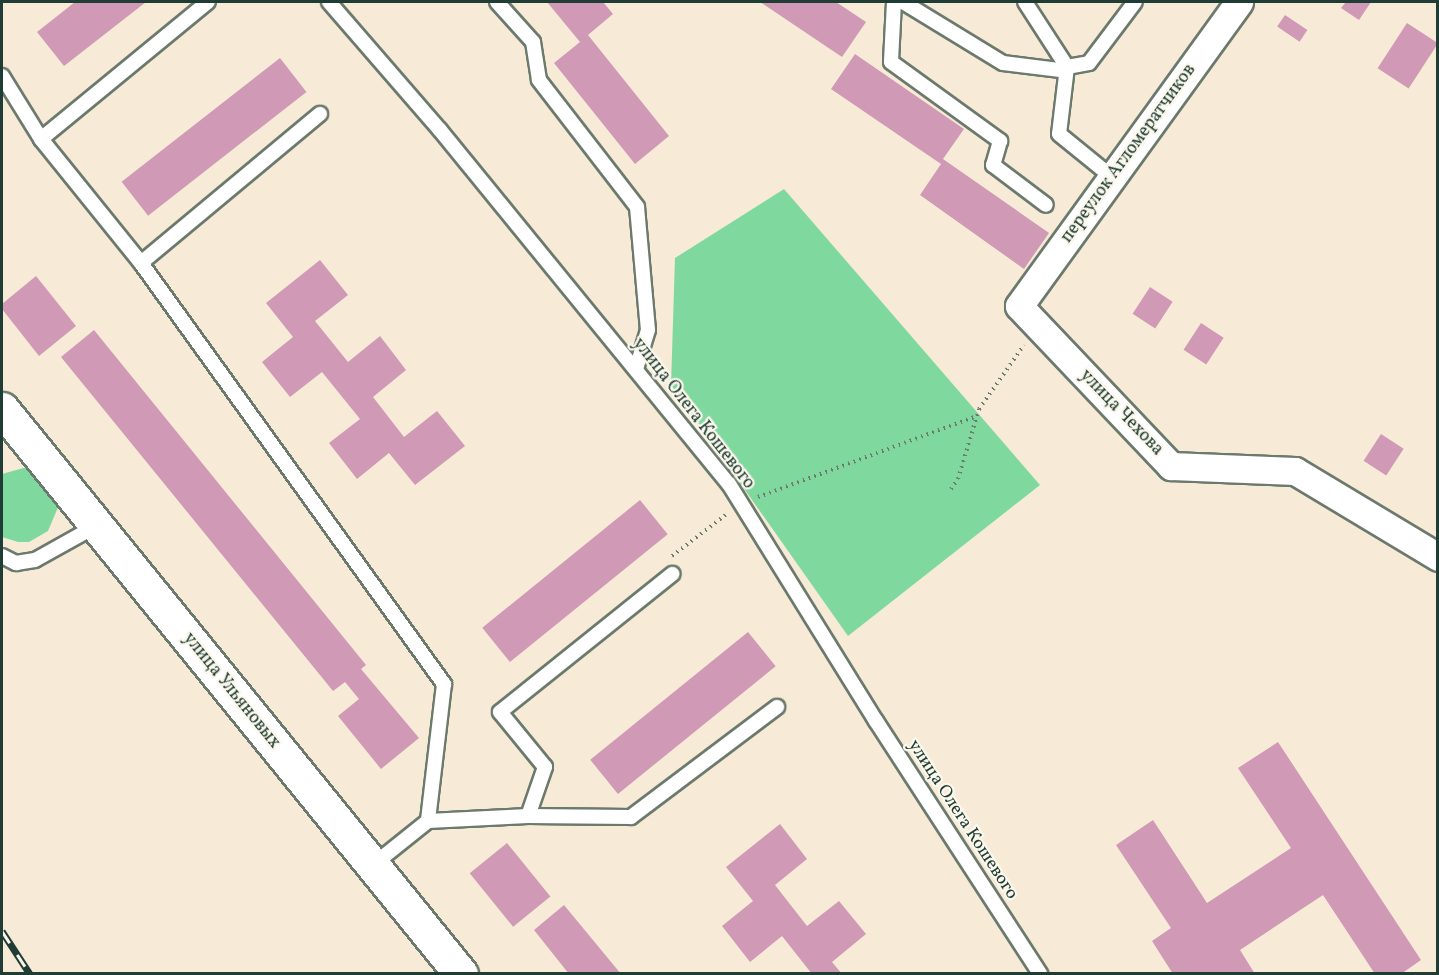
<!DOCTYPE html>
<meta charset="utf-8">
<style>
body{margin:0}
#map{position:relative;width:1439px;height:975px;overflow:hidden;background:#f7ebd7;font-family:Vollkorn,serif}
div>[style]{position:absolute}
.green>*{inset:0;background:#7fd99f}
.building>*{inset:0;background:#d099b6;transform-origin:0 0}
.path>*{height:4px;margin-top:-2px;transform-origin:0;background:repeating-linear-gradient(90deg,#6b7a6d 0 1.5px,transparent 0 6px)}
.roads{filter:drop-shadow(2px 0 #6b7a6d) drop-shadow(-2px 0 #6b7a6d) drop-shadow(0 2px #6b7a6d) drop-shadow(0 -2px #6b7a6d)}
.service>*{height:14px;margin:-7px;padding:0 7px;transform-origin:7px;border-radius:7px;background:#fff}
.minor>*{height:27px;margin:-13.5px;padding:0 13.5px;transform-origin:13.5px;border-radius:13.5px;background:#fff}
.tertiary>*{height:33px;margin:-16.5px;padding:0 16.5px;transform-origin:16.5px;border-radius:16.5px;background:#fff}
.rail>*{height:7px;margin-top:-3.5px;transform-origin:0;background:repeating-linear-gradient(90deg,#fbf7ec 0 14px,#1f3d34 0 28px);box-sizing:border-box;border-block:2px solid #1f3d34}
span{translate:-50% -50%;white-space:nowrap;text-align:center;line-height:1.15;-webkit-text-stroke:4.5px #fbf7ec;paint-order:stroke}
.street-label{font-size:18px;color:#1f3d34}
.frame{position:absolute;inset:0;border:3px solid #1f3d34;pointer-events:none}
</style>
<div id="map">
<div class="green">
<div style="clip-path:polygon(784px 189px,1040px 485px,848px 636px,671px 385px,675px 258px)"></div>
<div style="clip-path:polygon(27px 467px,44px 475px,59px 505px,48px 531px,29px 542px,18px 542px,2px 537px,2px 474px)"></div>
</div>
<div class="building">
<div style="clip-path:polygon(75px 2px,146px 2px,64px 66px,37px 32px)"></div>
<div style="clip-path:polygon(547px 2px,603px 2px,613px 14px,588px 35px,669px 136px,635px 164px,554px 63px,580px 42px)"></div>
<div style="clip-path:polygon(760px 2px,836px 2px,866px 22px,842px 57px)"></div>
<div style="clip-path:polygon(1346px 2px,1371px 2px,1359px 20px,1341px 8px)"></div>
<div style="left:1285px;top:15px;width:27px;height:14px;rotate:34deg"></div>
<div style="left:1407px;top:23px;width:37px;height:54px;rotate:33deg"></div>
<div style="clip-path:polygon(855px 54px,964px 129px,943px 159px,1049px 233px,1024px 269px,920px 195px,941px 164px,831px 89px)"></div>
<div style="left:280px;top:58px;width:43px;height:201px;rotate:52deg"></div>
<div style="clip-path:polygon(320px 260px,348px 295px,315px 321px,348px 362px,380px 336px,406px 370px,373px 397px,404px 437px,437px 411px,465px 446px,415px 485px,389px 453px,357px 479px,329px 443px,360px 419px,322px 372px,290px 397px,262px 362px,293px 337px,266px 303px)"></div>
<div style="clip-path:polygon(36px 276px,76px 326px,39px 356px,2px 309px,2px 304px)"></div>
<div style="left:1150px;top:287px;width:27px;height:32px;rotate:33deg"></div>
<div style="left:1201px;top:323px;width:27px;height:32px;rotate:33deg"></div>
<div style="clip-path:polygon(94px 330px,366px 665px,361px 669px,419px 738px,381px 769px,338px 716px,359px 699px,345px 682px,333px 691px,61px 357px)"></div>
<div style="left:1381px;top:434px;width:27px;height:32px;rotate:33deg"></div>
<div style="left:640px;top:500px;width:44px;height:203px;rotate:51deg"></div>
<div style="left:748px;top:632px;width:44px;height:203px;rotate:51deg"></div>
<div style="clip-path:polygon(1278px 742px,1421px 960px,1401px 974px,1375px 974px,1323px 895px,1240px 950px,1255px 974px,1173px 974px,1152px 941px,1171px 928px,1116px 845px,1153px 820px,1207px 903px,1291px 848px,1238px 768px)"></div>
<div style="clip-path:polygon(780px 824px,807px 859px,775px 885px,807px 926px,839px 901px,866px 934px,832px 962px,842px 974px,812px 974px,782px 936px,750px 962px,722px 926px,753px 901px,726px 867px)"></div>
<div style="left:507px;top:843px;width:69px;height:48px;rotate:51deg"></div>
<div style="clip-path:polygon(564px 905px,621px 974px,569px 974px,534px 930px)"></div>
</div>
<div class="path">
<div style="left:951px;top:489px;width:12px;rotate:-55deg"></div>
<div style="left:958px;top:479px;width:73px;rotate:-73.3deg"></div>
<div style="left:979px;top:409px;width:78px;rotate:-54.9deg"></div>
<div style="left:758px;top:497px;width:233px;rotate:-20.3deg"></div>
<div style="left:672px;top:556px;width:71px;rotate:-37.5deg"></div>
</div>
<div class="roads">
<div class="service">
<div style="left:329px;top:2px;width:169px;rotate:49.1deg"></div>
<div style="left:440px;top:130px;width:457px;rotate:50.8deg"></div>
<div style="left:729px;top:484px;width:279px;rotate:58.2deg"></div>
<div style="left:876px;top:721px;width:302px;rotate:57deg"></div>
<div style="left:497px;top:2px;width:54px;rotate:48deg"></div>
<div style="left:533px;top:42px;width:38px;rotate:81deg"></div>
<div style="left:539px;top:80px;width:160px;rotate:52.3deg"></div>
<div style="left:637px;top:207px;width:123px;rotate:84.9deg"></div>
<div style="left:648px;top:330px;width:41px;rotate:107.1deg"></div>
<div style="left:894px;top:2px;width:60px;rotate:92.9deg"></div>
<div style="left:891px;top:62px;width:135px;rotate:35.9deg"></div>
<div style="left:1000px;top:141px;width:25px;rotate:106deg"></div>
<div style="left:993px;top:165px;width:66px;rotate:37deg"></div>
<div style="left:903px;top:2px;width:117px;rotate:31.4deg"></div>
<div style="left:1003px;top:63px;width:64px;rotate:7.1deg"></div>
<div style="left:1025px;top:2px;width:77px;rotate:57.1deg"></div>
<div style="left:1067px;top:67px;width:67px;rotate:96.8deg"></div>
<div style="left:1059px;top:134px;width:68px;rotate:39.1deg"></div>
<div style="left:1067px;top:67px;width:22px;rotate:-10deg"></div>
<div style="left:1089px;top:63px;width:76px;rotate:-53deg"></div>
<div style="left:2px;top:76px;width:74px;rotate:58.2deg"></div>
<div style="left:41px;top:139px;width:159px;rotate:51.1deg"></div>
<div style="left:141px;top:263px;width:519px;rotate:54.26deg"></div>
<div style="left:444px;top:684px;width:138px;rotate:96.7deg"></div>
<div style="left:41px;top:139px;width:216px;rotate:-39.4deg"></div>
<div style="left:141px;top:263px;width:233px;rotate:-39.8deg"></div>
<div style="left:2px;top:556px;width:16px;rotate:27deg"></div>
<div style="left:16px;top:563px;width:19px;rotate:-9deg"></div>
<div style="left:35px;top:560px;width:70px;rotate:-29.1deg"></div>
<div style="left:528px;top:816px;width:52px;rotate:-70.9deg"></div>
<div style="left:545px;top:767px;width:71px;rotate:-129.3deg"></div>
<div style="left:500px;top:712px;width:221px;rotate:-38.7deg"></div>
<div style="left:373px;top:865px;width:70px;rotate:-38.7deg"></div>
<div style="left:428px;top:821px;width:100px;rotate:-2.9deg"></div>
<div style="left:528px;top:816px;width:103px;rotate:0.6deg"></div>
<div style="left:631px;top:817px;width:183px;rotate:-37deg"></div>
</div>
<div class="minor">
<div style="left:1239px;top:2px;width:375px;rotate:125.9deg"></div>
<div style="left:1019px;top:306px;width:221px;rotate:46.5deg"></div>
<div style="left:1171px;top:466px;width:124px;rotate:2.3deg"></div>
<div style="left:1295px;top:471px;width:167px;rotate:31deg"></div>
</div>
<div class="tertiary">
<div style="left:2px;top:409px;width:728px;rotate:50.91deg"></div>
</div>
</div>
<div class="rail">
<div style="left:2px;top:931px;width:51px;rotate:56.9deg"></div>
</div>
<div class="street-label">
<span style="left:1129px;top:154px;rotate:-54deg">переулок Агломератчиков</span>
<span style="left:1121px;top:413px;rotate:46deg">улица Чехова</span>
<span style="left:693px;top:414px;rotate:52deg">улица Олега Кошевого</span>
<span style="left:231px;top:691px;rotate:51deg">улица Ульяновых</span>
<span style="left:962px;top:820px;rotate:57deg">улица Олега Кошевого</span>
</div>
<div class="frame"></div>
</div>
